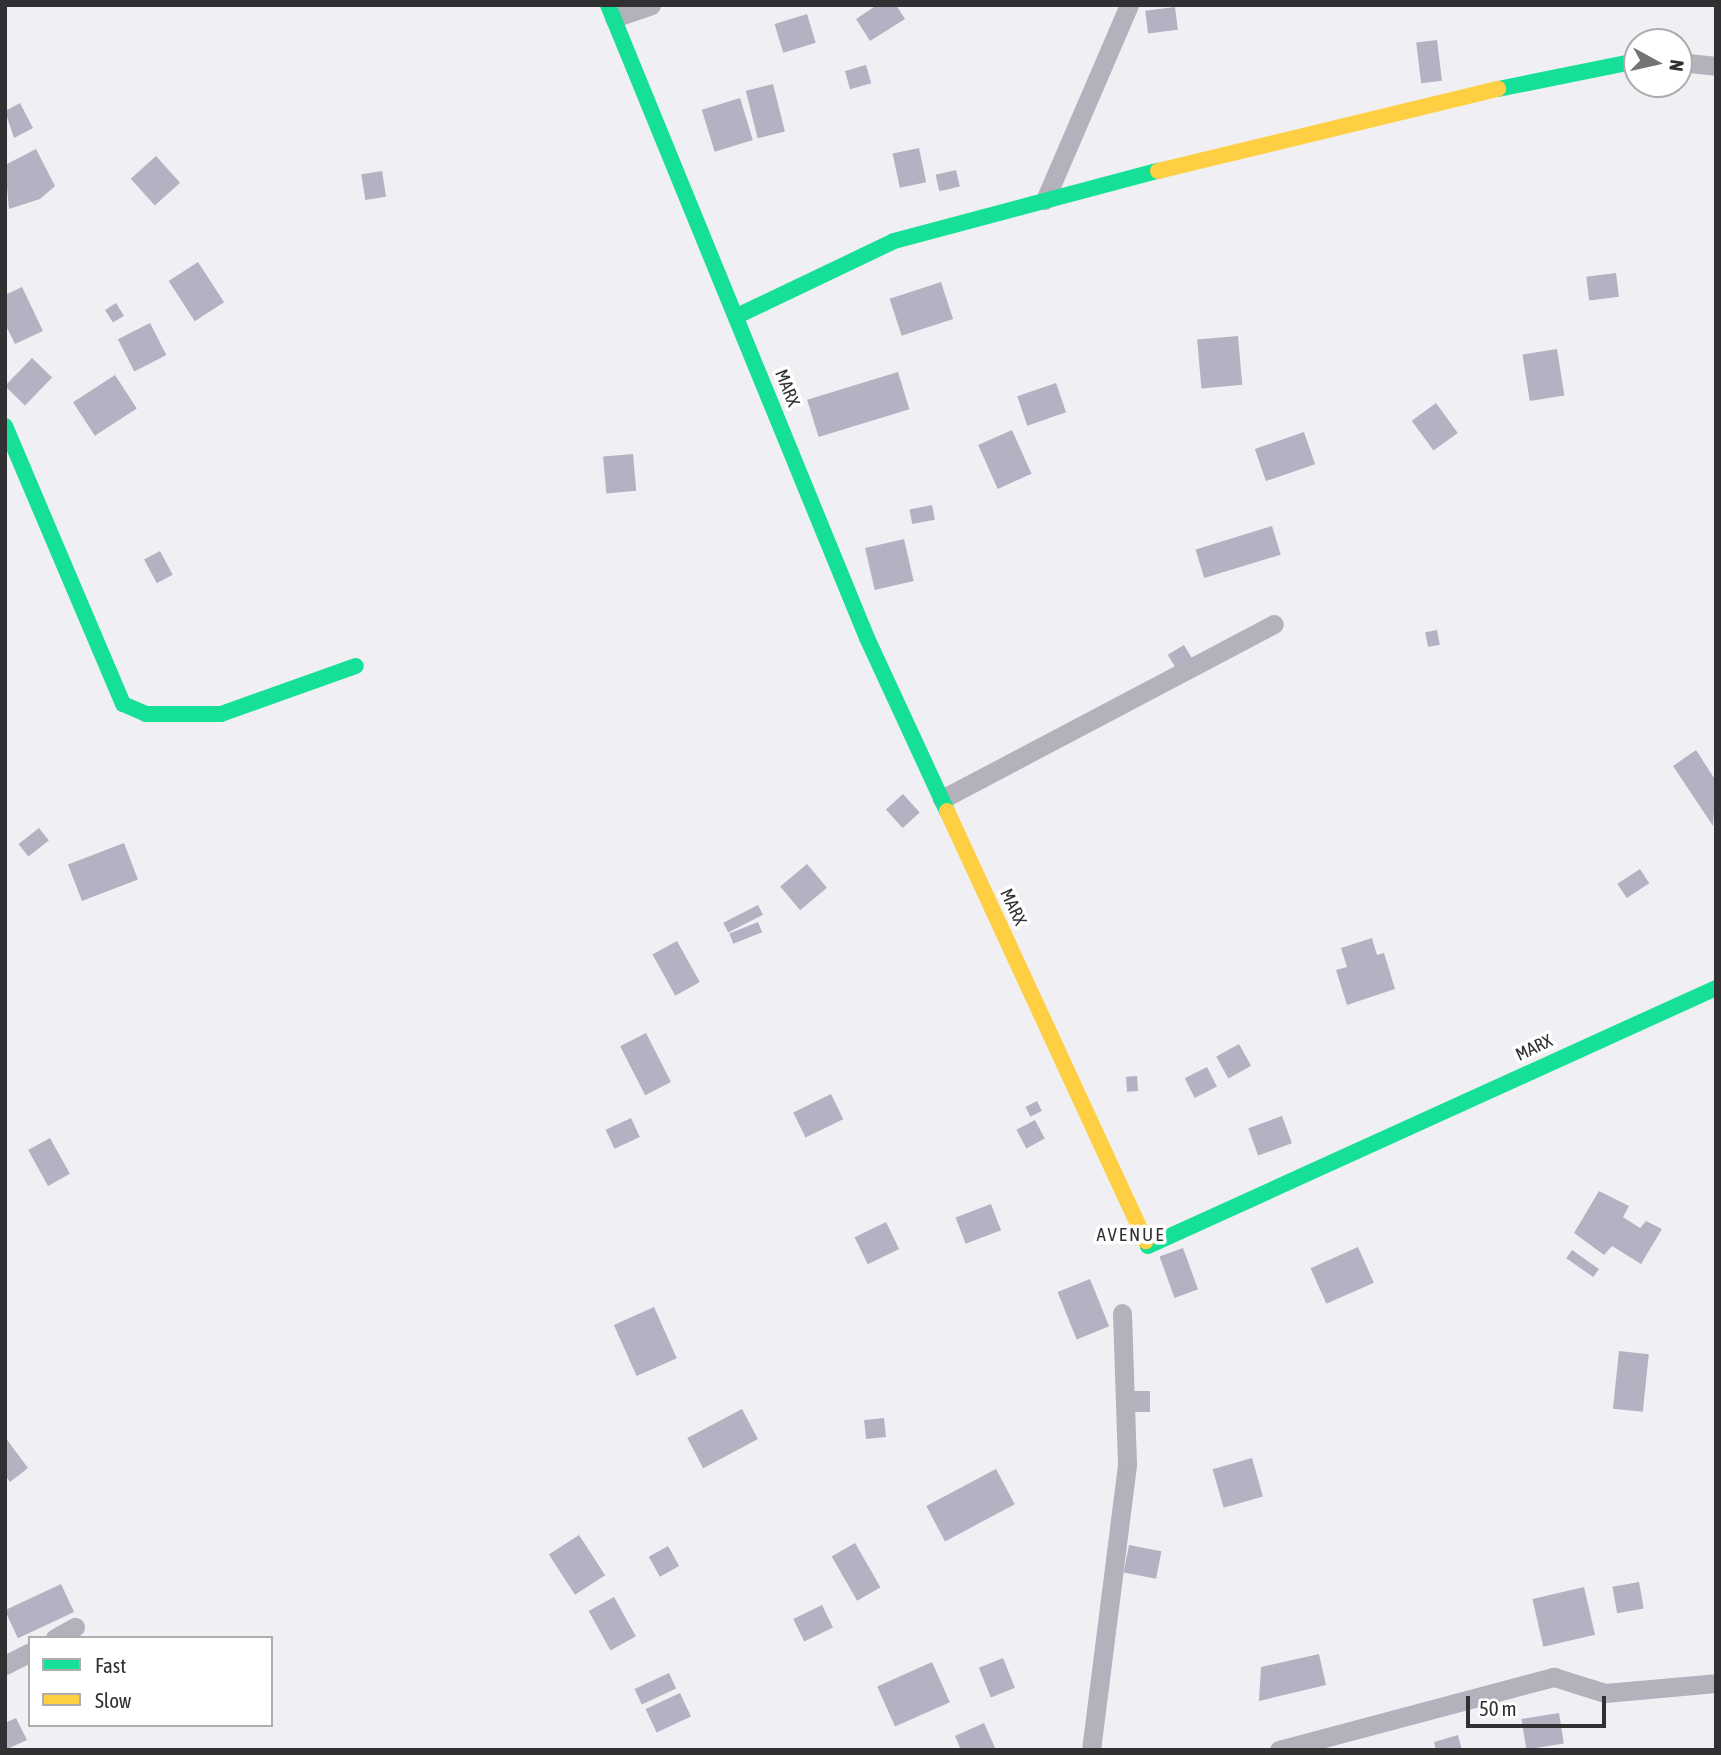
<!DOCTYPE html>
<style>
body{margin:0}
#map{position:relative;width:1721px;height:1755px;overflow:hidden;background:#f0f0f4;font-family:"Asap Condensed",sans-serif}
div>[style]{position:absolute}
.building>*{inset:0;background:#b3b2c2;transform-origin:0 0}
.street>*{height:19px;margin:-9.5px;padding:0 9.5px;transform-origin:9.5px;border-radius:9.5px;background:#b2b1bc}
.fast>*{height:16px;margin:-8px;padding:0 8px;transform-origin:8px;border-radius:8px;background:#16e098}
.slow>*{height:16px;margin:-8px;padding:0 8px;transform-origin:8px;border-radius:8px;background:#ffcf43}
span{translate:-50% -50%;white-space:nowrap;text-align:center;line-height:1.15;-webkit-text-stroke:7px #fff;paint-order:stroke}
.street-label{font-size:18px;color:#313134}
.neighbourhood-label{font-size:19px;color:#313134;letter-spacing:2px}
.frame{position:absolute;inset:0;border:7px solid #313134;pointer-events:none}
.legend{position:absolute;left:28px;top:1636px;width:245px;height:91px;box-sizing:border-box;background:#fff;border:2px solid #adadae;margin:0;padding:9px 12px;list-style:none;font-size:21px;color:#313134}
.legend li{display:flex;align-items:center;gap:14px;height:35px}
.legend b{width:35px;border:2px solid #adadae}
.north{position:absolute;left:1623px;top:28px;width:70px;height:70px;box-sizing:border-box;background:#fff;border:2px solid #adadae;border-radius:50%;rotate:98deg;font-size:19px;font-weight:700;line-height:28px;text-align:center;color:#313134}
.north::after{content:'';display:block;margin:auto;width:24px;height:32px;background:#747477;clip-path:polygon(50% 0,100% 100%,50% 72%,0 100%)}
.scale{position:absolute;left:1466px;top:1696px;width:140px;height:32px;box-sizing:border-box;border:4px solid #313134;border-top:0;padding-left:9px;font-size:21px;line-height:24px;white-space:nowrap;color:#313134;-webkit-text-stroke:5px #fff;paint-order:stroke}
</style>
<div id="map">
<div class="building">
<div style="clip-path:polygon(877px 5px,896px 5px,905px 19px,870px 41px,856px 19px)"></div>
<div style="left:1175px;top:7px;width:23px;height:30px;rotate:83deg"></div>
<div style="left:807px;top:14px;width:30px;height:34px;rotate:73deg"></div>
<div style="left:1437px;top:40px;width:41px;height:21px;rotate:83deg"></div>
<div style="left:866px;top:65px;width:19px;height:22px;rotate:74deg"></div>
<div style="left:773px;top:84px;width:49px;height:28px;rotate:76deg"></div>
<div style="left:740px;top:98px;width:44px;height:40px;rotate:73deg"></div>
<div style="clip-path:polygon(20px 103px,33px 128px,14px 138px,5px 111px)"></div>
<div style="left:919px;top:148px;width:35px;height:27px;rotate:78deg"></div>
<div style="clip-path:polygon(36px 149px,55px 186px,40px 199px,9px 209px,5px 165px)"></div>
<div style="left:156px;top:156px;width:36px;height:34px;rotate:48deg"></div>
<div style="left:956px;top:170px;width:17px;height:21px;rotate:77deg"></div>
<div style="left:382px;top:171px;width:26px;height:21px;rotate:81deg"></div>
<div style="left:198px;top:262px;width:48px;height:35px;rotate:57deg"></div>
<div style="left:1616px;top:273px;width:24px;height:30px;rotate:83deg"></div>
<div style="left:941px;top:282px;width:39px;height:54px;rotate:72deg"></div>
<div style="clip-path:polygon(22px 287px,43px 331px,15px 344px,5px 324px,5px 295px)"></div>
<div style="left:116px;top:303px;width:15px;height:13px;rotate:58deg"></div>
<div style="left:150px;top:323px;width:36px;height:36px;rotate:63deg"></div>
<div style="left:1238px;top:336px;width:49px;height:41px;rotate:85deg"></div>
<div style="left:1557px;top:349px;width:47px;height:35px;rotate:81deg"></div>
<div style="left:32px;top:358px;width:28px;height:39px;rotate:44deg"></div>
<div style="left:898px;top:372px;width:39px;height:95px;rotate:73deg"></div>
<div style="left:115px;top:375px;width:40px;height:50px;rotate:57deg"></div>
<div style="left:1056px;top:383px;width:31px;height:41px;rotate:71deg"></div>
<div style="left:1436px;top:403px;width:37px;height:30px;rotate:54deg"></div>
<div style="left:1012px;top:430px;width:48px;height:37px;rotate:66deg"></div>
<div style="left:1304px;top:432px;width:34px;height:52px;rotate:71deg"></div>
<div style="left:633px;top:454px;width:37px;height:30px;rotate:85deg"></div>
<div style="left:932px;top:505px;width:15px;height:23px;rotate:79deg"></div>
<div style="left:1272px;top:526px;width:30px;height:80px;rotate:73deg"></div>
<div style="left:904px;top:539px;width:43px;height:40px;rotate:77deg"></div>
<div style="left:160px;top:551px;width:27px;height:18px;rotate:62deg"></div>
<div style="left:1437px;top:630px;width:15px;height:12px;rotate:79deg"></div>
<div style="left:1184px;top:645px;width:27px;height:19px;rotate:59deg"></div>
<div style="clip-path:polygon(1696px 750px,1716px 781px,1713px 826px,1673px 766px)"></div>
<div style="left:903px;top:794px;width:25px;height:23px;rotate:48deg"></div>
<div style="left:39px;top:828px;width:16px;height:26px;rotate:52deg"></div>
<div style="left:124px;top:843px;width:39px;height:60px;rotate:69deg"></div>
<div style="left:807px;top:864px;width:31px;height:35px;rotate:50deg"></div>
<div style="left:1640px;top:869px;width:17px;height:27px;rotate:57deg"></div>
<div style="left:758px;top:905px;width:11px;height:39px;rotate:63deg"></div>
<div style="left:758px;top:922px;width:11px;height:31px;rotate:68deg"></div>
<div style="clip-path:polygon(1372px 938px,1377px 955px,1384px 953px,1395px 989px,1347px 1005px,1336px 970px,1347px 967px,1341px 948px)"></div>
<div style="left:677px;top:941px;width:47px;height:28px;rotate:61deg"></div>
<div style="left:646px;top:1033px;width:55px;height:29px;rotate:63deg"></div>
<div style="left:1239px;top:1044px;width:25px;height:26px;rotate:61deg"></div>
<div style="left:1207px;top:1067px;width:22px;height:25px;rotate:63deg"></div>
<div style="left:1137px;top:1076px;width:15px;height:11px;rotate:86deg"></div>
<div style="left:831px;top:1094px;width:28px;height:42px;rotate:64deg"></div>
<div style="left:1037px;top:1101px;width:11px;height:13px;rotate:63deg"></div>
<div style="left:1282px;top:1116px;width:29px;height:36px;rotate:70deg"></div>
<div style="left:631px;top:1118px;width:21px;height:28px;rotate:65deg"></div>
<div style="left:1035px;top:1120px;width:21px;height:21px;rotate:62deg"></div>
<div style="left:50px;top:1138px;width:41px;height:25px;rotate:61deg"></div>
<div style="clip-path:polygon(1599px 1191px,1629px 1206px,1623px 1217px,1640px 1228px,1646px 1221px,1662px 1229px,1641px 1264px,1612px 1246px,1604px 1255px,1574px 1233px)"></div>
<div style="left:991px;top:1204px;width:28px;height:38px;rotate:69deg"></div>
<div style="left:886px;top:1222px;width:30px;height:35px;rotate:64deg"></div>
<div style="left:1358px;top:1247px;width:39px;height:52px;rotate:66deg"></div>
<div style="left:1183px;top:1248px;width:44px;height:25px;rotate:70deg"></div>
<div style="left:1572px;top:1250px;width:33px;height:10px;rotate:35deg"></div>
<div style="left:1090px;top:1279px;width:51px;height:35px;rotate:68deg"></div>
<div style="left:654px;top:1307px;width:56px;height:44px;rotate:66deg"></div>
<div style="left:1619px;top:1351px;width:30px;height:58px;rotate:6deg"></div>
<div style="left:1134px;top:1391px;width:16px;height:21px"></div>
<div style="left:742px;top:1409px;width:34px;height:62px;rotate:62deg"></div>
<div style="left:884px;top:1418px;width:19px;height:20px;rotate:84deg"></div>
<div style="clip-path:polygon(5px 1437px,28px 1468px,10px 1482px,5px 1475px)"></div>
<div style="left:1252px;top:1458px;width:40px;height:41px;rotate:74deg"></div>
<div style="left:996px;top:1469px;width:40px;height:79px;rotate:62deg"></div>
<div style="left:579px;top:1535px;width:48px;height:36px;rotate:57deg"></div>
<div style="left:855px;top:1543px;width:51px;height:27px;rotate:60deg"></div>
<div style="left:1129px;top:1545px;width:33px;height:28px;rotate:11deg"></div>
<div style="left:668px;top:1546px;width:23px;height:22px;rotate:61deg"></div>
<div style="left:1639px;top:1582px;width:27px;height:27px;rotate:80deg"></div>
<div style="left:61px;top:1584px;width:31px;height:62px;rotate:65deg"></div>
<div style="left:1584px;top:1587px;width:49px;height:53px;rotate:77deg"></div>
<div style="left:614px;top:1597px;width:45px;height:29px;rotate:61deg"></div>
<div style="left:822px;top:1605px;width:25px;height:32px;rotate:64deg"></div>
<div style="clip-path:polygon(1319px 1654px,1326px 1685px,1259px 1701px,1261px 1667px)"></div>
<div style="left:1003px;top:1658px;width:32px;height:26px;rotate:68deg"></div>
<div style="left:932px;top:1662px;width:44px;height:60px;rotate:66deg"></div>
<div style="left:669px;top:1673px;width:17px;height:38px;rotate:65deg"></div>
<div style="left:680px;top:1693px;width:26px;height:38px;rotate:65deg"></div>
<div style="left:1559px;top:1713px;width:31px;height:38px;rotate:81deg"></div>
<div style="clip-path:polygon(16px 1718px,27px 1740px,5px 1750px,5px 1723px)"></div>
<div style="clip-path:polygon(984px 1723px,996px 1750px,961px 1750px,955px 1736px)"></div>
<div style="clip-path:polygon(1458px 1735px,1462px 1750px,1436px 1750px,1434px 1742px)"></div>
</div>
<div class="street">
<div style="left:614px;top:18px;width:39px;rotate:-19deg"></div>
<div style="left:1679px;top:62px;width:37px;rotate:6deg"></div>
<div style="left:1045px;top:200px;width:212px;rotate:-66.7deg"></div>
<div style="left:942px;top:799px;width:375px;rotate:-27.8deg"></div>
<div style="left:55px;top:1638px;width:23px;rotate:-29deg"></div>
<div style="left:5px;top:1665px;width:28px;rotate:-27deg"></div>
<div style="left:1091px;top:1750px;width:288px;rotate:-82.8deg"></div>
<div style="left:1127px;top:1464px;width:151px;rotate:-91.9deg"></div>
<div style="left:1279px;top:1750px;width:285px;rotate:-14.9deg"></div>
<div style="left:1554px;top:1677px;width:53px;rotate:17.4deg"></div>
<div style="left:1605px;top:1693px;width:111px;rotate:-5.1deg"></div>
</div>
<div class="fast">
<div style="left:608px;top:5px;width:684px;rotate:67.75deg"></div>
<div style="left:867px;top:638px;width:191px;rotate:65.2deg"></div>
<div style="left:1498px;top:89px;width:142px;rotate:-11.4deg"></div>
<div style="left:737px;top:316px;width:174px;rotate:-25.5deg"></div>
<div style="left:894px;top:241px;width:273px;rotate:-14.9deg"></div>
<div style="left:5px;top:426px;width:302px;rotate:67deg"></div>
<div style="left:123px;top:704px;width:25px;rotate:23deg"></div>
<div style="left:146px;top:714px;width:75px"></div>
<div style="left:221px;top:714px;width:143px;rotate:-19.6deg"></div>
<div style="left:1146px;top:1241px;width:5px;rotate:68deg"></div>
<div style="left:1148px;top:1246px;width:624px;rotate:-24.43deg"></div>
</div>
<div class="slow">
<div style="left:1158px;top:171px;width:350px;rotate:-13.6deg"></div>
<div style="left:947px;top:811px;width:474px;rotate:65.2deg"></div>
</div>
<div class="street-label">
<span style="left:787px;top:388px;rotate:68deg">MARX</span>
<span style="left:1013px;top:907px;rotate:65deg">MARX</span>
<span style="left:1534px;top:1048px;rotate:-25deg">MARX</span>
</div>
<div class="neighbourhood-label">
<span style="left:1131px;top:1235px">AVENUE</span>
</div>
<div class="frame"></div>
<ul class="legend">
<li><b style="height:9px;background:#16e098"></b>Fast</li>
<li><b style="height:9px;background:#ffcf43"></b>Slow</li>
</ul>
<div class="north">N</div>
<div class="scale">50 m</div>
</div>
